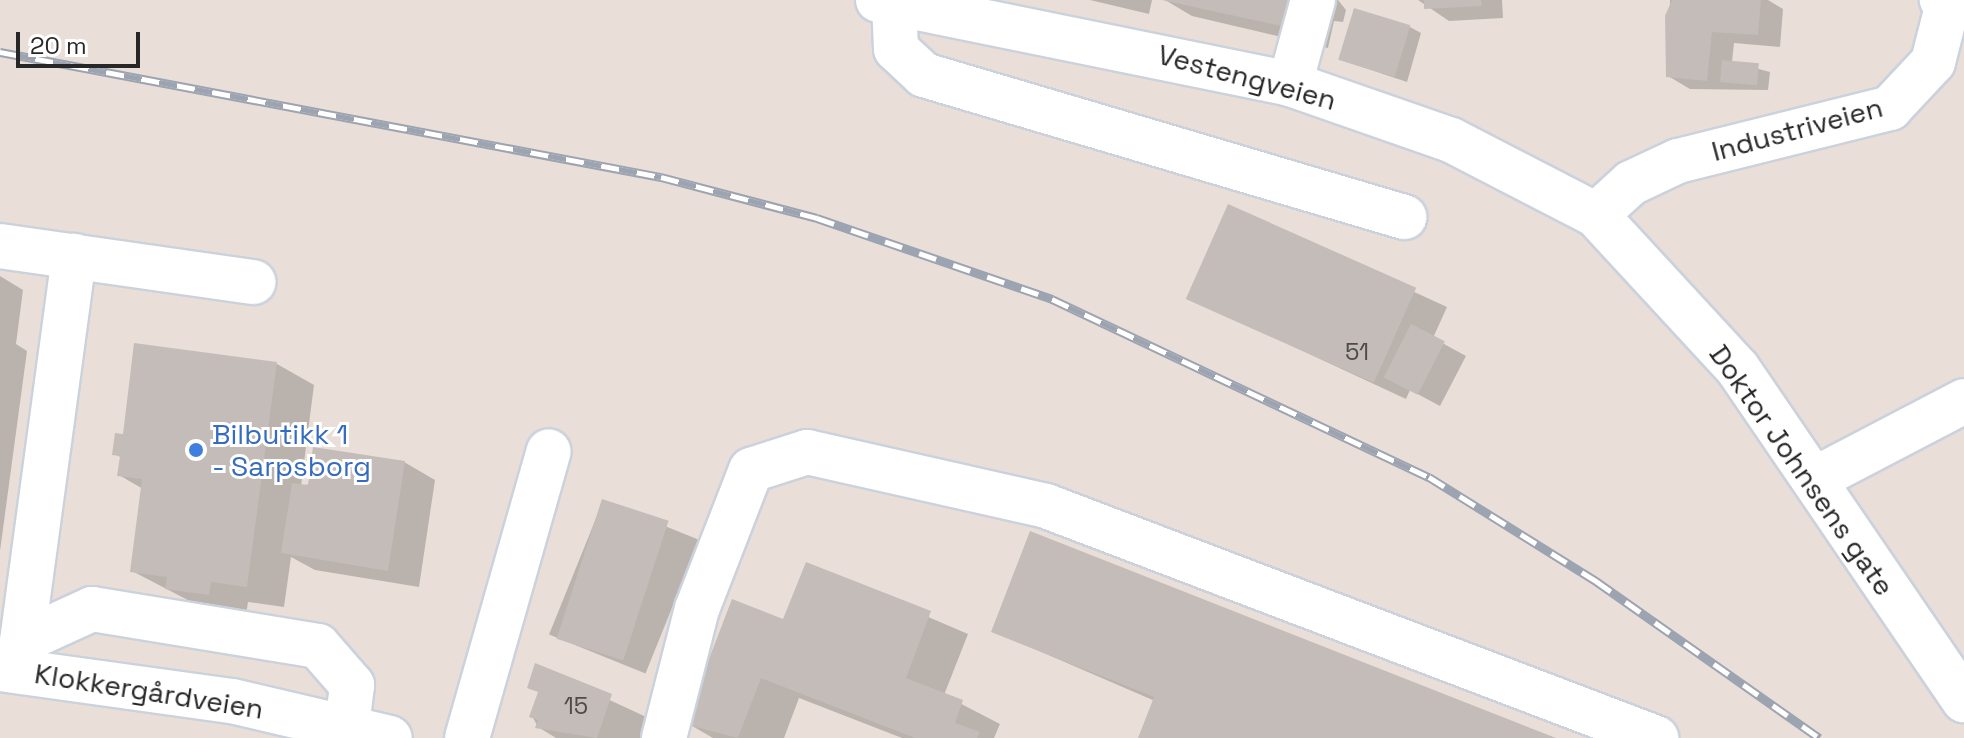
<!DOCTYPE html>
<meta charset="utf-8">
<style>
body{margin:0}
#map{position:relative;width:1964px;height:738px;overflow:hidden;background:#e9dfd8;font-family:"Space Grotesk",sans-serif}
div>[style]{position:absolute}
.shadow>*{inset:0;background:#0003;transform-origin:0 0}
.building>*{inset:0;background:#c4bcb8;transform-origin:0 0}
.roads{filter:drop-shadow(2px 0 #cbd2dc) drop-shadow(-2px 0 #cbd2dc) drop-shadow(0 2px #cbd2dc) drop-shadow(0 -2px #cbd2dc)}
.minor>*{height:44px;margin:-22px;padding:0 22px;transform-origin:22px;border-radius:22px;background:#fff}
.rail>*{height:9px;margin-top:-4.5px;transform-origin:0;background:repeating-linear-gradient(90deg,#fff 0 18px,#9ca3b1 0 36px);box-sizing:border-box;border-block:2px solid #9ca3b1}
.dots>*{width:22px;height:22px;translate:-50% -50%;box-sizing:border-box;border:4px solid #fff;border-radius:50%}
span{translate:-50% -50%;white-space:nowrap;text-align:center;line-height:1.15;-webkit-text-stroke:6px #fff;paint-order:stroke}
.number-label{font-size:24px;color:#4e4c4b}
.number-label span{-webkit-text-stroke-width:0}
.street-label{font-size:28px;color:#272727}
.shop-label{font-size:28px;color:#366cbe}
.left{translate:0 -50%;text-align:left}
.scale{position:absolute;left:16px;top:32px;width:124px;height:36px;box-sizing:border-box;border:4px solid #272727;border-top:0;padding-left:10px;font-size:24px;line-height:28px;white-space:nowrap;color:#272727;-webkit-text-stroke:6px #fff;paint-order:stroke}
</style>
<div id="map">
<div class="shadow">
<div style="clip-path:polygon(1090px 0,1152px 0,1149px 14px)"></div>
<div style="clip-path:polygon(1165px 0,1338px 0,1346px 10px,1343px 22px,1334px 21px,1328px 48px,1192px 16px)"></div>
<div style="clip-path:polygon(1418px 0,1502px 0,1503px 18px,1449px 21px)"></div>
<div style="clip-path:polygon(1670px 0,1768px 0,1783px 9px,1780px 47px,1734px 43px,1732px 62px,1770px 72px,1768px 90px,1690px 89px,1668px 76px)"></div>
<div style="clip-path:polygon(1410px 27px,1421px 33px,1407px 82px,1341px 60px)"></div>
<div style="clip-path:polygon(1229px 207px,1447px 307px,1433px 338px,1466px 356px,1440px 406px,1410px 390px,1406px 399px,1189px 298px)"></div>
<div style="clip-path:polygon(0 276px,23px 290px,16px 344px,27px 351px,0 551px)"></div>
<div style="clip-path:polygon(277px 364px,314px 385px,301px 486px,404px 462px,435px 480px,419px 587px,315px 570px,291px 557px,284px 607px,248px 602px,246px 615px,205px 609px,132px 571px,143px 489px,119px 475px,122px 458px,115px 454px,124px 436px)"></div>
<div style="left:603px;top:501px;width:104px;height:144px;rotate:22deg"></div>
<div style="clip-path:polygon(807px 565px,968px 634px,944px 695px,1000px 724px,994px 738px,902px 738px,799px 698px,784px 738px,713px 738px,687px 723px,785px 621px)"></div>
<div style="clip-path:polygon(993px 631px,1551px 738px,1140px 738px,1155px 701px)"></div>
<div style="clip-path:polygon(536px 666px,655px 721px,649px 738px,556px 738px,538px 727px,532px 716px,540px 693px)"></div>
</div>
<div class="building">
<div style="clip-path:polygon(1162px 0,1296px 0,1291px 28px)"></div>
<div style="clip-path:polygon(1424px 0,1481px 0,1482px 6px,1424px 9px)"></div>
<div style="clip-path:polygon(1672px 0,1761px 0,1758px 35px,1712px 32px,1707px 81px,1666px 77px,1665px 16px)"></div>
<div style="left:1354px;top:8px;width:59px;height:54px;rotate:17deg"></div>
<div style="left:1722px;top:60px;width:37px;height:22px;rotate:5deg"></div>
<div style="left:1228px;top:204px;width:206px;height:104px;rotate:24deg"></div>
<div style="left:1411px;top:324px;width:38px;height:60px;rotate:27deg"></div>
<div style="clip-path:polygon(134px 343px,277px 362px,247px 587px,211px 582px,209px 595px,165px 589px,167px 577px,130px 572px,142px 479px,117px 476px,120px 456px,112px 455px,115px 433px,123px 434px)"></div>
<div style="clip-path:polygon(313px 447px,405px 461px,388px 571px,281px 553px,292px 483px,308px 485px)"></div>
<div style="left:602px;top:499px;width:70px;height:147px;rotate:18deg"></div>
<div style="clip-path:polygon(1030px 531px,1556px 738px,1138px 738px,1154px 697px,991px 632px)"></div>
<div style="clip-path:polygon(806px 562px,931px 611px,906px 678px,963px 700px,955px 723px,980px 732px,977px 738px,915px 738px,761px 678px,738px 738px,684px 724px,732px 599px,783px 619px)"></div>
<div style="clip-path:polygon(535px 663px,612px 694px,597px 738px,535px 728px,538px 720px,529px 717px,538px 692px,527px 688px)"></div>
</div>
<div class="roads">
<div class="minor">
<div style="left:878px;top:0;width:420px;rotate:11.5deg"></div>
<div style="left:1290px;top:84px;width:170px;rotate:19.2deg"></div>
<div style="left:1451px;top:140px;width:163px;rotate:27.3deg"></div>
<div style="left:1596px;top:215px;width:209px;rotate:47.3deg"></div>
<div style="left:1738px;top:369px;width:401px;rotate:55.7deg"></div>
<div style="left:894px;top:3px;width:46px;rotate:87.5deg"></div>
<div style="left:896px;top:49px;width:38px;rotate:43deg"></div>
<div style="left:924px;top:75px;width:501px;rotate:16.48deg"></div>
<div style="left:1290px;top:84px;width:87px;rotate:-74.7deg"></div>
<div style="left:1596px;top:215px;width:47px;rotate:-42.4deg"></div>
<div style="left:1631px;top:183px;width:52px;rotate:-25.1deg"></div>
<div style="left:1678px;top:161px;width:219px;rotate:-14deg"></div>
<div style="left:1890px;top:108px;width:63px;rotate:-46.9deg"></div>
<div style="left:1933px;top:62px;width:57px;rotate:-75.7deg"></div>
<div style="left:1947px;top:7px;width:9px;rotate:-126deg"></div>
<div style="left:0;top:246px;width:256px;rotate:8.1deg"></div>
<div style="left:1815px;top:479px;width:168px;rotate:-27.6deg"></div>
<div style="left:22px;top:641px;width:77px;rotate:-24.6deg"></div>
<div style="left:92px;top:609px;width:229px;rotate:9.3deg"></div>
<div style="left:318px;top:646px;width:52px;rotate:48.9deg"></div>
<div style="left:352px;top:685px;width:42px;rotate:96.8deg"></div>
<div style="left:0;top:669px;width:234px;rotate:7.9deg"></div>
<div style="left:232px;top:701px;width:162px;rotate:13.2deg"></div>
<div style="left:18px;top:671px;width:419px;rotate:-82.3deg"></div>
<div style="left:467px;top:738px;width:298px;rotate:-74.1deg"></div>
<div style="left:664px;top:738px;width:133px;rotate:-75.7deg"></div>
<div style="left:697px;top:609px;width:149px;rotate:-68.8deg"></div>
<div style="left:751px;top:470px;width:59px;rotate:-17.8deg"></div>
<div style="left:807px;top:452px;width:245px;rotate:12.7deg"></div>
<div style="left:1046px;top:506px;width:653px;rotate:20.82deg"></div>
</div>
</div>
<div class="rail">
<div style="left:0;top:52px;width:673px;rotate:10.71deg"></div>
<div style="left:661px;top:177px;width:161px;rotate:14.7deg"></div>
<div style="left:817px;top:218px;width:249px;rotate:19deg"></div>
<div style="left:1052px;top:299px;width:417px;rotate:25.3deg"></div>
<div style="left:1429px;top:477px;width:197px;rotate:31.9deg"></div>
<div style="left:1596px;top:581px;width:273px;rotate:35.1deg"></div>
</div>
<div class="dots">
<div style="left:196px;top:450px;background:#3f7fe0"></div>
</div>
<div class="number-label">
<span style="left:1357px;top:352px">51</span>
<span style="left:576px;top:706px">15</span>
</div>
<div class="street-label">
<span style="left:1247px;top:77px;rotate:15deg">Vestengveien</span>
<span style="left:1797px;top:129px;rotate:-15deg">Industriveien</span>
<span style="left:1802px;top:470px;rotate:55deg">Doktor Johnsens gate</span>
<span style="left:149px;top:691px;rotate:9deg">Klokkergårdveien</span>
</div>
<div class="shop-label">
<span class="left" style="left:212px;top:450px">Bilbutikk 1<br>- Sarpsborg</span>
</div>
<div class="scale">20 m</div>
</div>
